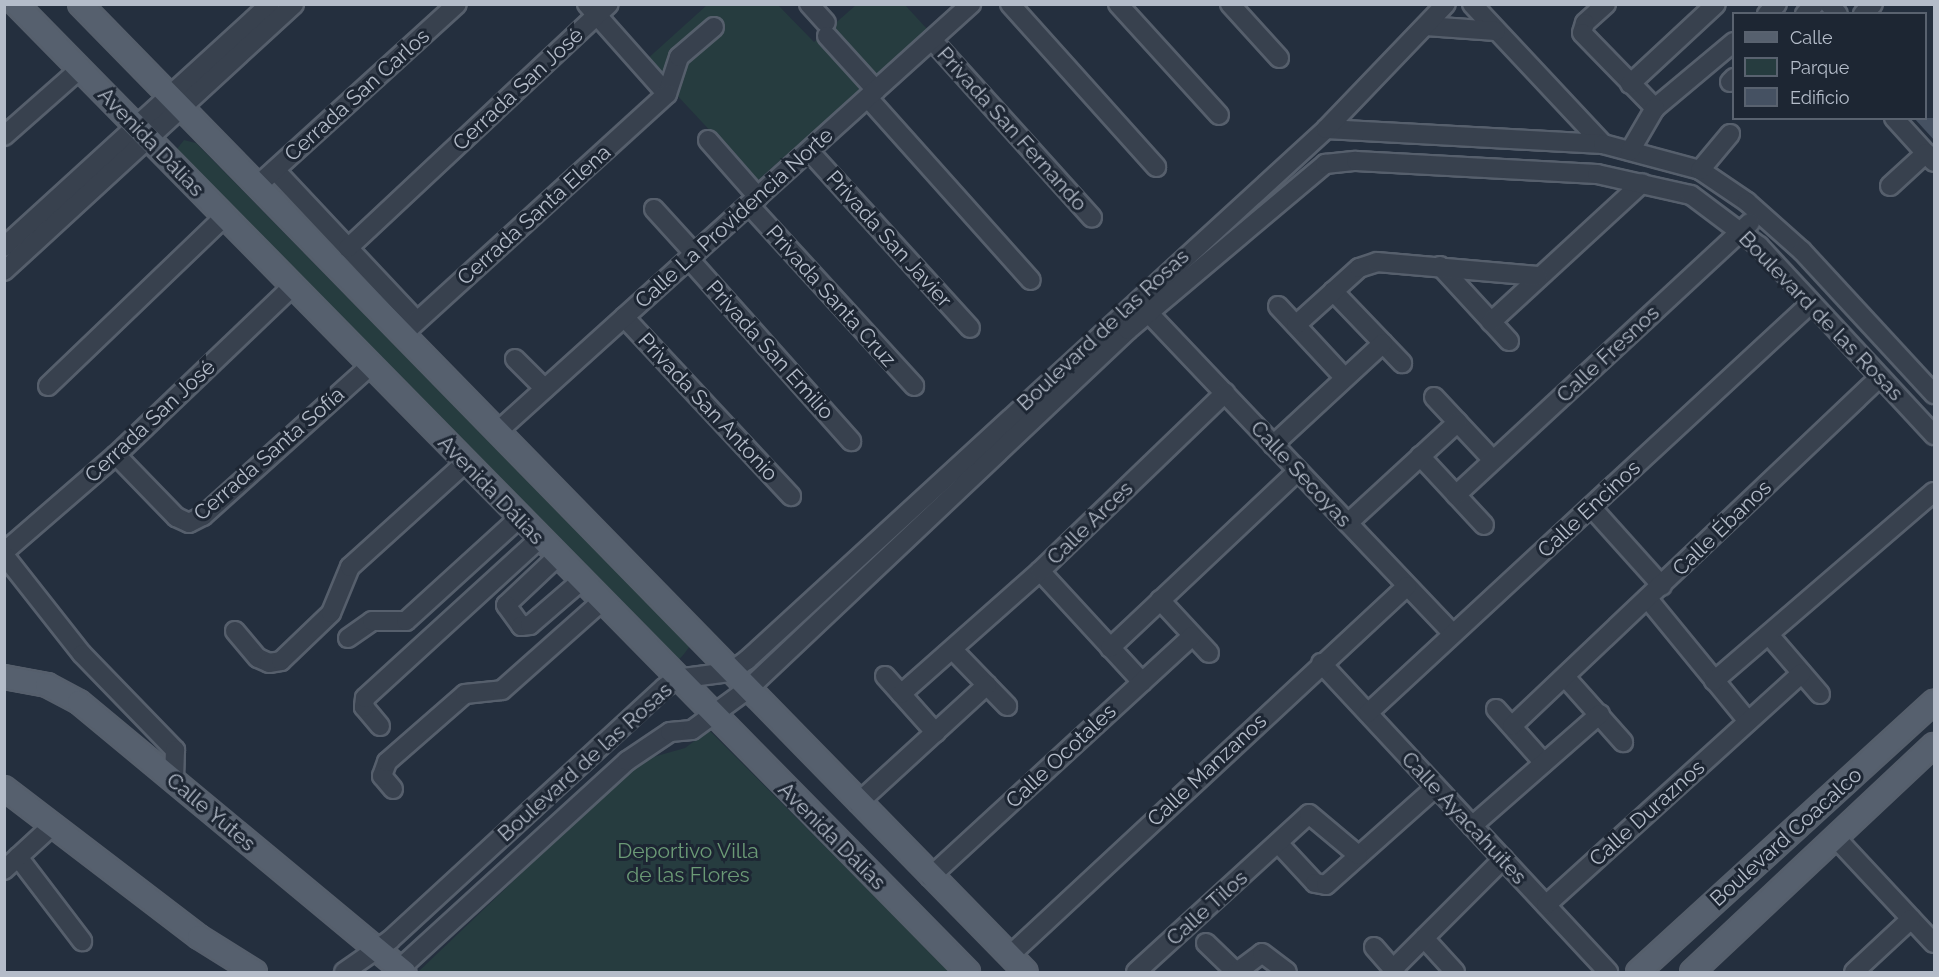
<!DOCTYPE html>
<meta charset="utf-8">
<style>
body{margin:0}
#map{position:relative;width:1939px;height:977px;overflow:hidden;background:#242f3e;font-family:Raleway,sans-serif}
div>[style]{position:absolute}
.green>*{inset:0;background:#263c3f}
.building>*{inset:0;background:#455162}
.roads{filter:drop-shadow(2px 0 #565f6c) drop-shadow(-2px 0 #565f6c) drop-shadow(0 2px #565f6c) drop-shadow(0 -2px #565f6c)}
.minor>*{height:18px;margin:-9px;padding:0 9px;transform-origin:9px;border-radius:9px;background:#38414e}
.major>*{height:22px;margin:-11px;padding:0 11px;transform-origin:11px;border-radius:11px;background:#56606e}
span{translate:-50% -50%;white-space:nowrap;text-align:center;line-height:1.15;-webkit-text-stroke:6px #1d2633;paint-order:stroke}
.street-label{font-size:21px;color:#b4bcc9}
.park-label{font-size:21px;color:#6b9a76}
.frame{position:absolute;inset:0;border:6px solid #b4bcc9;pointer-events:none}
.legend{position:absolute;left:1732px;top:12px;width:195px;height:108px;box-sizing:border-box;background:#1d2633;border:2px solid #59626f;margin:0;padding:8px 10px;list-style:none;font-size:18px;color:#b4bcc9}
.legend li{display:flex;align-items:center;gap:12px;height:30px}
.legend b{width:30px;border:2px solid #59626f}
</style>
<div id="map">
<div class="green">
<div style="clip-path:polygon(707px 5px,778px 5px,814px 42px,856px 5px,905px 5px,928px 30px,757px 181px,645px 61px)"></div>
<div style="clip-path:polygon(184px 140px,196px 143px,690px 646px,684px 654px,675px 664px,173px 154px)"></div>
<div style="clip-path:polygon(709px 730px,950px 972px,418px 972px,639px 761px,685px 748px)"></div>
</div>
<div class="building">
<div style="clip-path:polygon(1914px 118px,1935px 118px,1935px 141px)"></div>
</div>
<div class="roads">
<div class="minor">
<div style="left:587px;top:4px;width:120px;rotate:48.4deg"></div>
<div style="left:809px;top:4px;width:25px;rotate:48deg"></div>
<div style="left:1010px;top:4px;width:219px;rotate:48.1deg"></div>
<div style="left:1118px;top:4px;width:150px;rotate:47.7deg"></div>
<div style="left:1230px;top:4px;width:73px;rotate:47.8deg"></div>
<div style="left:1472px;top:4px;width:192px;rotate:46.9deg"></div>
<div style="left:1606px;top:4px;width:28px;rotate:138deg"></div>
<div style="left:1585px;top:23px;width:10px;rotate:107deg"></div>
<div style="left:1582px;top:33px;width:105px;rotate:45.8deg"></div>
<div style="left:1655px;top:108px;width:103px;rotate:-39.9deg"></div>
<div style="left:1829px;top:4px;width:13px;rotate:48deg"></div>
<div style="left:1767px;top:14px;width:14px;rotate:-45deg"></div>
<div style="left:1805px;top:14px;width:14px;rotate:-45deg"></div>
<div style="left:1863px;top:14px;width:14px;rotate:-45deg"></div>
<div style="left:1426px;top:26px;width:70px;rotate:4.1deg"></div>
<div style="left:827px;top:36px;width:73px;rotate:47.8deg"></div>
<div style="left:932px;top:40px;width:239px;rotate:48deg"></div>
<div style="left:1730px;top:82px;width:6px;rotate:-45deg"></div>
<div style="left:1630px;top:84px;width:117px;rotate:-42.9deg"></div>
<div style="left:667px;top:94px;width:39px;rotate:-72deg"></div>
<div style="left:679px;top:57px;width:46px;rotate:-40.6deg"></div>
<div style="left:868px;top:98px;width:244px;rotate:48.2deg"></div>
<div style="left:1894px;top:118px;width:59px;rotate:47.7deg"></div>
<div style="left:1326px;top:129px;width:277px;rotate:3.1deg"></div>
<div style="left:1603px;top:144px;width:100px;rotate:15deg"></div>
<div style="left:1700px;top:170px;width:57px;rotate:34.2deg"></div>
<div style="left:1747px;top:202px;width:74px;rotate:41.7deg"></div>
<div style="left:1802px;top:251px;width:195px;rotate:47.3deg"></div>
<div style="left:4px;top:136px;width:101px;rotate:-41.4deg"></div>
<div style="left:708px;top:140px;width:76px;rotate:48.7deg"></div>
<div style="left:809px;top:151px;width:239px;rotate:47.7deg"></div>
<div style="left:1630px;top:151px;width:50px;rotate:-59.8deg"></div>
<div style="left:275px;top:170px;width:207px;rotate:46.8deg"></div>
<div style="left:1700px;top:170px;width:47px;rotate:-50.2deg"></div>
<div style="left:257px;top:186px;width:270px;rotate:-42.3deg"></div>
<div style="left:1890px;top:186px;width:49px;rotate:-42.5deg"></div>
<div style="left:749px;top:205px;width:245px;rotate:47.6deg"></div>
<div style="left:654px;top:209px;width:61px;rotate:47.7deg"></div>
<div style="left:4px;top:247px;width:360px;rotate:-42.4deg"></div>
<div style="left:348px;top:248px;width:357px;rotate:-43.1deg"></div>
<div style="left:689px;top:259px;width:244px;rotate:48.3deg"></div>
<div style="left:1440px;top:266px;width:102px;rotate:47.4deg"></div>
<div style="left:4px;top:271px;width:394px;rotate:-42.6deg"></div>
<div style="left:1333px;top:291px;width:100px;rotate:46.2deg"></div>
<div style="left:1141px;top:305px;width:453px;rotate:46.5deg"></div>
<div style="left:1278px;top:306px;width:98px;rotate:47.1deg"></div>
<div style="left:624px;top:317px;width:245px;rotate:47deg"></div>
<div style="left:1491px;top:322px;width:205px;rotate:-42.6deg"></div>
<div style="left:1296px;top:325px;width:85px;rotate:-42.1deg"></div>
<div style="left:1359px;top:268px;width:19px;rotate:-18deg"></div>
<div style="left:1377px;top:262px;width:161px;rotate:5deg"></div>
<div style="left:402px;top:335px;width:358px;rotate:-42.3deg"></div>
<div style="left:515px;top:359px;width:42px;rotate:45deg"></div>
<div style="left:48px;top:386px;width:244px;rotate:-43.8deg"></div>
<div style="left:1434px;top:397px;width:86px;rotate:46.9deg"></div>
<div style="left:497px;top:432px;width:639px;rotate:-42.08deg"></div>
<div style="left:1273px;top:445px;width:150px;rotate:-42.8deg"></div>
<div style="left:116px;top:455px;width:86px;rotate:45.9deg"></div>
<div style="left:176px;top:517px;width:14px;rotate:25deg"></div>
<div style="left:189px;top:523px;width:16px;rotate:-27deg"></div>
<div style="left:203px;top:516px;width:224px;rotate:-41.9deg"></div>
<div style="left:1420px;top:456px;width:94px;rotate:47.2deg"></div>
<div style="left:1456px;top:495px;width:401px;rotate:-42.8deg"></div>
<div style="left:1591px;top:507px;width:106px;rotate:48.1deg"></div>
<div style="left:1348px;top:523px;width:149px;rotate:-42.6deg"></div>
<div style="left:4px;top:552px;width:148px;rotate:-40.9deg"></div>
<div style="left:116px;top:455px;width:243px;rotate:-43.7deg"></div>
<div style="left:4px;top:555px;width:126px;rotate:51.8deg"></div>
<div style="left:82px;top:654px;width:134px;rotate:45.9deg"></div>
<div style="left:175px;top:750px;width:31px;rotate:92deg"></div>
<div style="left:557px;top:557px;width:70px;rotate:136.7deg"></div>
<div style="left:506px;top:605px;width:26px;rotate:54deg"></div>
<div style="left:521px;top:626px;width:9px;rotate:-6deg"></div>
<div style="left:530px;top:625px;width:67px;rotate:-40.8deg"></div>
<div style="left:1040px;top:571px;width:151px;rotate:47.4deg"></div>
<div style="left:1648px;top:599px;width:158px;rotate:50.7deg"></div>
<div style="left:1160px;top:600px;width:72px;rotate:47.2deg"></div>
<div style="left:235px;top:631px;width:35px;rotate:50deg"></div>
<div style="left:258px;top:658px;width:12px;rotate:24deg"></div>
<div style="left:269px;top:663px;width:12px;rotate:-9deg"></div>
<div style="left:281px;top:661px;width:69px;rotate:-43.8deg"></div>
<div style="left:331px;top:613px;width:50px;rotate:-67.6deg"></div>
<div style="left:350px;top:567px;width:155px;rotate:-42.1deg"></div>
<div style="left:1769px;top:635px;width:78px;rotate:49.2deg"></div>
<div style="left:348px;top:638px;width:29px;rotate:-35deg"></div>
<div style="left:372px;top:621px;width:34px"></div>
<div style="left:406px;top:621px;width:153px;rotate:-42.3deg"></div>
<div style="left:1110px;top:648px;width:258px;rotate:-43.3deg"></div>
<div style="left:953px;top:650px;width:78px;rotate:46deg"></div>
<div style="left:1321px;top:663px;width:422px;rotate:47.1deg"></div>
<div style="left:885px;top:676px;width:76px;rotate:48.2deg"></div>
<div style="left:1566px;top:678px;width:86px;rotate:48.3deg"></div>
<div style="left:1714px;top:681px;width:290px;rotate:-40.7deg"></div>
<div style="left:901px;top:694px;width:186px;rotate:-41.5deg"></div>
<div style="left:1040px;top:571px;width:257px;rotate:-43.9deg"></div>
<div style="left:1496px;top:709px;width:72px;rotate:48.4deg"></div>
<div style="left:1368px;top:713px;width:604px;rotate:-42.78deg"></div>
<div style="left:380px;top:726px;width:25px;rotate:-130deg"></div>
<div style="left:364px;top:707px;width:9px;rotate:-84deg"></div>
<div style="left:365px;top:698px;width:236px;rotate:-42.4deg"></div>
<div style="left:1512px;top:726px;width:506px;rotate:-43.48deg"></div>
<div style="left:393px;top:789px;width:17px;rotate:-130deg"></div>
<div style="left:382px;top:776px;width:15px;rotate:-70deg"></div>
<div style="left:387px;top:762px;width:103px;rotate:-41.1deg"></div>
<div style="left:465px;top:694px;width:37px;rotate:-6deg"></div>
<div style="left:502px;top:690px;width:132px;rotate:-41.6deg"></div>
<div style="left:858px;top:803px;width:175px;rotate:-42.5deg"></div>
<div style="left:1472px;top:826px;width:170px;rotate:-41.2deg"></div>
<div style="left:1835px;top:837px;width:145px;rotate:47deg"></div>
<div style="left:1278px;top:843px;width:54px;rotate:47.2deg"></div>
<div style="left:1315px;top:883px;width:11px;rotate:10deg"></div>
<div style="left:1326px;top:885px;width:147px;rotate:-41.7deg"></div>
<div style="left:18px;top:857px;width:106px;rotate:52.7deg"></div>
<div style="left:4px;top:870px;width:67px;rotate:-42.6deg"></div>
<div style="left:930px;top:877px;width:356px;rotate:-42.6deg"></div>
<div style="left:1546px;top:905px;width:345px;rotate:-42.2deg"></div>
<div style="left:1424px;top:938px;width:46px;rotate:47.6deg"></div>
<div style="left:1206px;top:943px;width:42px;rotate:44deg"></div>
<div style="left:1374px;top:947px;width:33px;rotate:49deg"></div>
<div style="left:1009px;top:956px;width:543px;rotate:-42.91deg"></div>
<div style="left:1393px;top:969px;width:156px;rotate:-45deg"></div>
<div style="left:344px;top:972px;width:56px;rotate:-34.8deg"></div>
<div style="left:390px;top:940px;width:372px;rotate:-42.6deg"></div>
<div style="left:664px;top:688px;width:15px;rotate:-37deg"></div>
<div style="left:676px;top:679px;width:54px;rotate:-7.4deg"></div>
<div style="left:730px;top:672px;width:21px;rotate:-35deg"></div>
<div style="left:747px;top:660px;width:786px;rotate:-42.52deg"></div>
<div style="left:1326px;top:129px;width:173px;rotate:-46.2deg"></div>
<div style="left:396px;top:972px;width:313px;rotate:-42.4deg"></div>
<div style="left:627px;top:761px;width:52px;rotate:-34deg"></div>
<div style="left:670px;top:732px;width:22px;rotate:-5deg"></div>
<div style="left:692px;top:730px;width:69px;rotate:-36.2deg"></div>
<div style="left:748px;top:689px;width:523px;rotate:-43.37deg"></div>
<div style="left:1128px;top:330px;width:258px;rotate:-40.1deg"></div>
<div style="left:1325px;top:164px;width:31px;rotate:-6deg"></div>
<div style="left:1356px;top:161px;width:241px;rotate:3.1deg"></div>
<div style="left:1597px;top:174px;width:96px;rotate:12.6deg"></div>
<div style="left:1691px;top:195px;width:85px;rotate:36.9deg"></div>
<div style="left:1759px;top:246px;width:258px;rotate:47.2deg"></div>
<div style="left:1136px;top:972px;width:234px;rotate:-42.4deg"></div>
<div style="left:1309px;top:814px;width:64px;rotate:39.9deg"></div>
<div style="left:1237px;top:972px;width:31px;rotate:-37deg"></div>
<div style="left:1262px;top:953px;width:31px;rotate:37deg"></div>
<div style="left:1854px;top:972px;width:78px;rotate:-42.9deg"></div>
</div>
<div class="major">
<div style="left:16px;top:4px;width:1358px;rotate:45.48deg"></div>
<div style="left:80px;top:4px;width:1353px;rotate:45.66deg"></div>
<div style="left:4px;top:677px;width:44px;rotate:10.5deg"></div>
<div style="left:47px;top:685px;width:36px;rotate:28deg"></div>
<div style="left:79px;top:702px;width:423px;rotate:39.7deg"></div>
<div style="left:4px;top:788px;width:245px;rotate:37.4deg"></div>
<div style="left:199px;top:937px;width:66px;rotate:32deg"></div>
<div style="left:1638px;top:972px;width:401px;rotate:-42.4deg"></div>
<div style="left:1692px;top:972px;width:332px;rotate:-43.2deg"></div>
</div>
</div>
<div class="street-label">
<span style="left:518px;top:89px;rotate:-43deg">Cerrada San José</span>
<span style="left:357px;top:95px;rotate:-42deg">Cerrada San Carlos</span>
<span style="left:1012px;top:129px;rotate:48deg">Privada San Fernando</span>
<span style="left:151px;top:142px;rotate:46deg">Avenida Dálias</span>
<span style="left:534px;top:215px;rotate:-42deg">Cerrada Santa Elena</span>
<span style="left:734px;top:218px;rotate:-42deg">Calle La Providencia Norte</span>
<span style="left:889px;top:239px;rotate:48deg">Privada San Javier</span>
<span style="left:831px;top:296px;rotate:48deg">Privada Santa Cruz</span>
<span style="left:1821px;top:316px;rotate:46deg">Boulevard de las Rosas</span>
<span style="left:1103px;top:330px;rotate:-43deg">Boulevard de las Rosas</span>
<span style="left:770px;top:350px;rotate:48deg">Privada San Emilio</span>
<span style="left:1608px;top:354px;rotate:-43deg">Calle Fresnos</span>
<span style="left:708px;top:407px;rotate:47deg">Privada San Antonio</span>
<span style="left:150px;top:421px;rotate:-43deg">Cerrada San José</span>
<span style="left:269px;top:454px;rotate:-41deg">Cerrada Santa Sofía</span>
<span style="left:1301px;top:474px;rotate:47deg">Calle Secoyas</span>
<span style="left:491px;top:490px;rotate:46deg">Avenida Dálias</span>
<span style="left:1589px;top:509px;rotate:-43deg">Calle Encinos</span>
<span style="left:1090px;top:523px;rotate:-44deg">Calle Arces</span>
<span style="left:1722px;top:528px;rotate:-44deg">Calle Ébanos</span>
<span style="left:1061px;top:756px;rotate:-43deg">Calle Ocotales</span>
<span style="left:585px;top:762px;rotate:-42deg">Boulevard de las Rosas</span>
<span style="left:1207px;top:770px;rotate:-43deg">Calle Manzanos</span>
<span style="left:211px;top:812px;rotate:40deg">Calle Yutes</span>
<span style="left:1647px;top:813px;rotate:-42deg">Calle Duraznos</span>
<span style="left:1464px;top:818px;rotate:47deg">Calle Ayacahuites</span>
<span style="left:832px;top:836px;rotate:45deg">Avenida Dálias</span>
<span style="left:1786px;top:837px;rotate:-42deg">Boulevard Coacalco</span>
<span style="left:1207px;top:908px;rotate:-42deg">Calle Tilos</span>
</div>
<div class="park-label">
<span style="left:688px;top:863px">Deportivo Villa<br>de las Flores</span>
</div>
<div class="frame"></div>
<ul class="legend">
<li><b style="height:8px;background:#56606e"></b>Calle</li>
<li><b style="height:16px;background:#263c3f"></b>Parque</li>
<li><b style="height:16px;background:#455162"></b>Edificio</li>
</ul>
</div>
